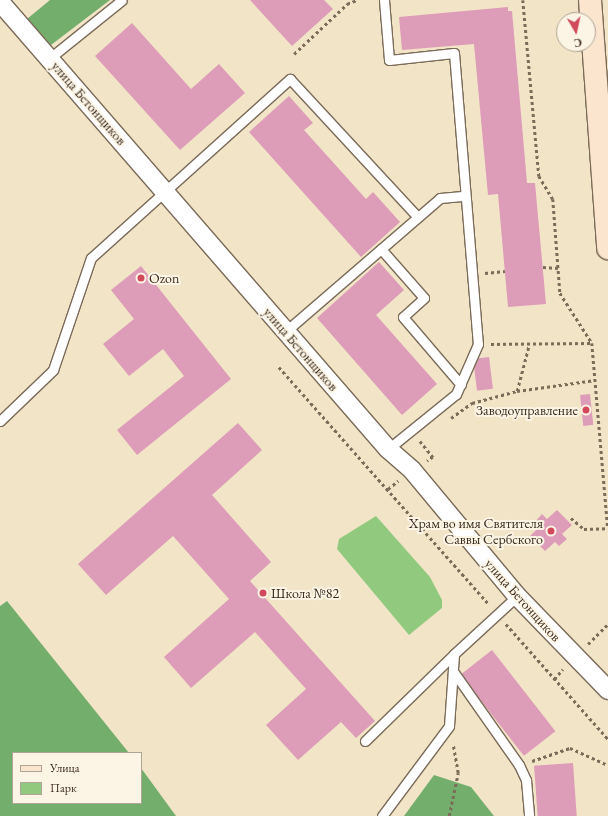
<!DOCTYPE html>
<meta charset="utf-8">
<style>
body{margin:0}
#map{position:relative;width:608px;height:816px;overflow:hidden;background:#f2e4c7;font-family:"EB Garamond",serif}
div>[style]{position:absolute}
.green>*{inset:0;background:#91ca7e}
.forest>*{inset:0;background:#74ae6d}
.building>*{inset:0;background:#dd9cb8;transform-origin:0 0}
.path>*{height:2.5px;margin-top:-1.25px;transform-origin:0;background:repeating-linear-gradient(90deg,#7b6b59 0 3px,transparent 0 6px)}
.roads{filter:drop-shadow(1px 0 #7b6b59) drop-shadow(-1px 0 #7b6b59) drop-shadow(0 1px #7b6b59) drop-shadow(0 -1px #7b6b59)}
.service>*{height:9px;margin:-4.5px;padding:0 4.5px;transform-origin:4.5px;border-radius:4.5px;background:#fff}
.minor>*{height:18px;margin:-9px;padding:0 9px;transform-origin:9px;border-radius:9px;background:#fff}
.secondary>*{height:22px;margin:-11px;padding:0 11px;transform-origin:11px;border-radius:11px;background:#fce5cf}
.dots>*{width:11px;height:11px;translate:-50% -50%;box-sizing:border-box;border:2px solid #fcf5e5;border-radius:50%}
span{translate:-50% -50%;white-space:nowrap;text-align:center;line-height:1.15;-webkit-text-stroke:4px #fcf5e5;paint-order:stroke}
.street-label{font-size:14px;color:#3b2a1e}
.poi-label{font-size:14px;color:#3b2a1e}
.left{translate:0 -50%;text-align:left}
.right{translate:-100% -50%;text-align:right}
.legend{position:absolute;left:12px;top:752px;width:130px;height:52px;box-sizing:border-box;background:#fcf5e5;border:1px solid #afa495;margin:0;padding:5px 7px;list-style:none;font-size:12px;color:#3b2a1e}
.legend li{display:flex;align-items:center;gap:8px;height:20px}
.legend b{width:20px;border:1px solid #afa495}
.north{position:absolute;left:556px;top:12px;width:40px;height:40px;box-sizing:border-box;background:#fcf5e5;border:1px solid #afa495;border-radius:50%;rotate:171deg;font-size:11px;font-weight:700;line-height:16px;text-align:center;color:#3b2a1e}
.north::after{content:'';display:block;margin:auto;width:14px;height:18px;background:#d1495b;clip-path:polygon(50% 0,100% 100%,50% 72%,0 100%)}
</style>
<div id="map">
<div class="green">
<div style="clip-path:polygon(376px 516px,430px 577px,442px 600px,442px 608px,409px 635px,337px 549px,339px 539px)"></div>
</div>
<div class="forest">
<div style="clip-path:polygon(50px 0,110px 0,51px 45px,27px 19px)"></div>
<div style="clip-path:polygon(7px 601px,129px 753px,13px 753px,13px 803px,141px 803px,141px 768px,176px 816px,0 816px,0 606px)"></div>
<div style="clip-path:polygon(434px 775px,471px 787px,494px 816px,404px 816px)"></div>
</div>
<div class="building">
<div style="clip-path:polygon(250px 0,324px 0,333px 9px,292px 46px)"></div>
<div style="clip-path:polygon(508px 7px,508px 11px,512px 11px,527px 183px,535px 183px,546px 304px,508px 307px,498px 194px,488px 195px,474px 44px,402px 50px,399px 17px)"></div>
<div style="clip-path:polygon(132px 23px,191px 89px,219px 64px,245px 93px,180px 150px,95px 56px)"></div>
<div style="clip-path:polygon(289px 96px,313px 123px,304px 130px,366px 199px,373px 192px,400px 222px,361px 257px,249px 132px)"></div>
<div style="clip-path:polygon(379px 262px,404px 290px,376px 315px,437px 384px,402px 415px,317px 318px)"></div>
<div style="clip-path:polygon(141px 266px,231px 379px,137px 455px,117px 430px,184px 376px,163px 349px,129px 376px,103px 344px,134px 319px,111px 290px)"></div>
<div style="left:489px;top:357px;width:32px;height:16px;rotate:83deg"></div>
<div style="left:590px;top:394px;width:31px;height:10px;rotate:84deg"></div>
<div style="clip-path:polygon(238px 423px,262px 450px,212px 495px,271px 562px,250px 581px,375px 721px,356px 738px,341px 722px,298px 760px,266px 725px,306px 689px,255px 632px,191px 688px,164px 657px,229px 599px,173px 536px,106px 595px,78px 564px)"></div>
<div style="clip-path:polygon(557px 510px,572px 525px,562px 534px,567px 539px,559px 546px,555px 542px,545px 551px,530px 536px,539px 527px,535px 522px,542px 514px,547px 519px)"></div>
<div style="left:492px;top:650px;width:103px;height:40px;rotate:52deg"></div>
<div style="left:573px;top:763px;width:53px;height:39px;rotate:86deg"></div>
</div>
<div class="path">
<div style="left:523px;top:0;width:177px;rotate:84.8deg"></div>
<div style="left:539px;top:176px;width:27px;rotate:59deg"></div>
<div style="left:553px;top:199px;width:94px;rotate:85.7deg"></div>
<div style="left:560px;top:293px;width:59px;rotate:57.4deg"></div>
<div style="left:592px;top:343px;width:186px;rotate:85.1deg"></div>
<div style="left:294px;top:54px;width:73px;rotate:-43.3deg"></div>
<div style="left:347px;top:4px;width:11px;rotate:-22deg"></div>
<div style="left:543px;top:267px;width:15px;rotate:4deg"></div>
<div style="left:485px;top:273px;width:20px;rotate:-6deg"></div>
<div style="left:491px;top:344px;width:101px;rotate:-0.6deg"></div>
<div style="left:279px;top:367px;width:315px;rotate:48.5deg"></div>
<div style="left:517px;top:391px;width:48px;rotate:-75.4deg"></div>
<div style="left:451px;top:418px;width:26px;rotate:-36deg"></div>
<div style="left:472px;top:403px;width:47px;rotate:-14.9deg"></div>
<div style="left:517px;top:391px;width:79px;rotate:-8deg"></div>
<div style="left:420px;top:441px;width:21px;rotate:51deg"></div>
<div style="left:433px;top:457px;width:7px;rotate:146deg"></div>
<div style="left:388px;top:489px;width:13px;rotate:-39deg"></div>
<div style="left:571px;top:518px;width:17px;rotate:40deg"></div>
<div style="left:584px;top:529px;width:24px;rotate:-2deg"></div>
<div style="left:506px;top:624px;width:154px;rotate:48.4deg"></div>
<div style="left:588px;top:644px;width:28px;rotate:-45deg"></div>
<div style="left:554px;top:679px;width:13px;rotate:-48deg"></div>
<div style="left:532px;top:761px;width:40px;rotate:-18.9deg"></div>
<div style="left:570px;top:748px;width:42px;rotate:24.1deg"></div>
<div style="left:449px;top:816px;width:44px;rotate:-78.2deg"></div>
<div style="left:458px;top:773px;width:29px;rotate:-100deg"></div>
</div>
<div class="roads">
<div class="service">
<div style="left:384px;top:0;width:60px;rotate:85.2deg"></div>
<div style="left:389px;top:60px;width:65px;rotate:-6.1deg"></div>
<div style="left:454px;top:53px;width:292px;rotate:85.3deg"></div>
<div style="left:478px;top:344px;width:55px;rotate:113.7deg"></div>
<div style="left:456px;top:394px;width:87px;rotate:141deg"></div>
<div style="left:50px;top:58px;width:92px;rotate:-38.9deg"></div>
<div style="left:381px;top:249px;width:65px;rotate:48.7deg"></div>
<div style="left:424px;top:298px;width:28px;rotate:138deg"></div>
<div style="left:403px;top:317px;width:89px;rotate:49.5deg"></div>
<div style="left:286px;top:331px;width:203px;rotate:-40.8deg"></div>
<div style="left:440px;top:198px;width:25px;rotate:-5deg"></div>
<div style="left:0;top:421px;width:74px;rotate:-43.9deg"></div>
<div style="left:53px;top:370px;width:118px;rotate:-71.3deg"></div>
<div style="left:91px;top:258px;width:268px;rotate:-42deg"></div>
<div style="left:290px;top:79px;width:188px;rotate:47.2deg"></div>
<div style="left:453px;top:671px;width:115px;rotate:54.9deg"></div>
<div style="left:519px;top:765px;width:17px;rotate:65deg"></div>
<div style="left:526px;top:780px;width:36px;rotate:85deg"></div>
<div style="left:365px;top:741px;width:124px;rotate:-44.3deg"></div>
<div style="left:382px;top:816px;width:112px;rotate:-53.3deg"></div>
<div style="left:449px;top:726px;width:72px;rotate:-86deg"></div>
<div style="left:454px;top:654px;width:86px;rotate:-42.6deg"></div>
</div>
<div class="minor">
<div style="left:0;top:2px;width:592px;rotate:49.04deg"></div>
<div style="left:388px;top:449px;width:32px;rotate:41deg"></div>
<div style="left:412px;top:470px;width:164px;rotate:50.2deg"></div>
<div style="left:517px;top:596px;width:131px;rotate:45.9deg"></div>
</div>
<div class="secondary">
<div style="left:590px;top:0;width:249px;rotate:85.8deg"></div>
</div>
</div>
<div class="dots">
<div style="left:141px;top:278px;background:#d1495b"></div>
<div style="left:586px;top:410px;background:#d1495b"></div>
<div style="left:551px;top:531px;background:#d1495b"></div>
<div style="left:263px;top:593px;background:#d1495b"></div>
</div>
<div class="street-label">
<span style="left:89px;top:103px;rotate:49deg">улица Бетонщиков</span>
<span style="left:301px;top:349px;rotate:49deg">улица Бетонщиков</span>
<span style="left:523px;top:600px;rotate:48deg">улица Бетонщиков</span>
</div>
<div class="poi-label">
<span class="left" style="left:149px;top:278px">Ozon</span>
<span class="right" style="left:578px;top:410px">Заводоуправление</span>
<span class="right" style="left:543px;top:531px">Храм во имя Святителя<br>Саввы Сербского</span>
<span class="left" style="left:271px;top:593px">Школа №82</span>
</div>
<ul class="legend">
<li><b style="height:5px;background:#fce5cf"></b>Улица</li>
<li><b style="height:11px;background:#91ca7e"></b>Парк</li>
</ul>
<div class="north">С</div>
</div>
